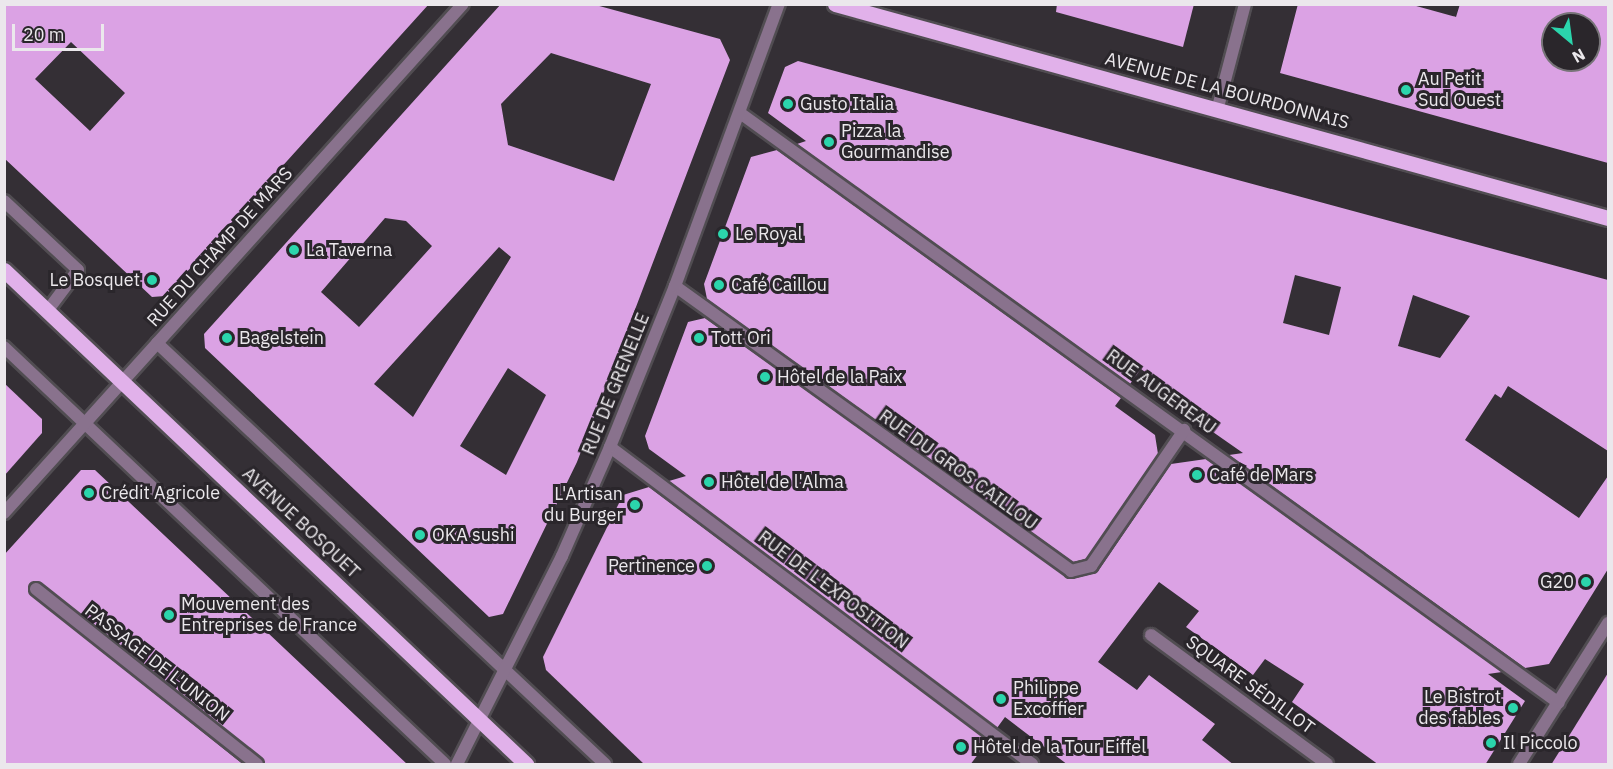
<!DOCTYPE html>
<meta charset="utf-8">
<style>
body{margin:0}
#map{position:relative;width:1613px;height:769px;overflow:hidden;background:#342f35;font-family:"IBM Plex Sans",sans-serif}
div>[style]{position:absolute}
.building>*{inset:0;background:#dba2e4}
.roads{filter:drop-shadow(2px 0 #514d52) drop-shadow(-2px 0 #514d52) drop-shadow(0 2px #514d52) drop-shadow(0 -2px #514d52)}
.lane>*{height:12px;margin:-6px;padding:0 6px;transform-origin:6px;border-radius:6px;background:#89728d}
.street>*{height:12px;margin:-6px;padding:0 6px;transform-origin:6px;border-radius:6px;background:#89728d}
.primary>*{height:15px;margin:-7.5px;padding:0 7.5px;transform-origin:7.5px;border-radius:7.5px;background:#e1b1ea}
.dots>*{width:16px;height:16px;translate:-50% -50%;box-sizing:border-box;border:3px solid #2a262b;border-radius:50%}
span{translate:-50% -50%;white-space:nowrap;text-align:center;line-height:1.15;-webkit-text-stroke:6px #2a262b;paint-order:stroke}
.poi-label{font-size:18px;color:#ebe8ec}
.left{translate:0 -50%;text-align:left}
.right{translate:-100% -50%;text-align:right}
.street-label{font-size:18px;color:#ebe8ec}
.frame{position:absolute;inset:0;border:6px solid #ebe8ec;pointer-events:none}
.north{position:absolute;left:1541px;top:12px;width:60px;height:60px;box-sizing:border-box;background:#2a262b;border:2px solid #777478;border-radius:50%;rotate:151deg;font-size:16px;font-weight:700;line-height:24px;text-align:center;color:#ebe8ec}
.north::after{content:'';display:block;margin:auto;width:21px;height:27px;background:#2bd5ac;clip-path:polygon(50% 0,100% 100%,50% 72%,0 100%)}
.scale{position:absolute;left:12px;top:24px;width:92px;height:27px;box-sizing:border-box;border:3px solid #ebe8ec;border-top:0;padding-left:8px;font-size:18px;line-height:21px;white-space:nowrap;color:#ebe8ec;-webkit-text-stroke:4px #2a262b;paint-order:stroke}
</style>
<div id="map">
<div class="building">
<div style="clip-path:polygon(evenodd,4px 4px,429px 4px,165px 296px,152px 297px,4px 158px,4px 4px,71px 42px,125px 93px,90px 131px,35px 79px,71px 42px)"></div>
<div style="clip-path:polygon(evenodd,501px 4px,592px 4px,720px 39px,730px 60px,577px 462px,503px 614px,489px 617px,205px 348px,204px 334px,501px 4px,551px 53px,651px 84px,614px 181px,508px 145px,501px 104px,551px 53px,501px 4px,385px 218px,406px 221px,432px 246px,359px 327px,321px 292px,385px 218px,501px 4px,499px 247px,511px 257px,413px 417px,374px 384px,499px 247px,501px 4px,508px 368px,546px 395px,506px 475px,460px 446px,508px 368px)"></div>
<div style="clip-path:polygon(1057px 4px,1194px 4px,1183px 47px,1056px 12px)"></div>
<div style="clip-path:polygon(evenodd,1298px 4px,1409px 4px,1456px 17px,1460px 4px,1608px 4px,1608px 163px,1280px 73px,1298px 4px,1553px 24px,1589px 24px,1589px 60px,1553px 60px,1553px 24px)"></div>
<div style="clip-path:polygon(evenodd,798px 61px,1608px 280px,1608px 451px,1508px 386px,1501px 398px,1495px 394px,1465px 440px,1579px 518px,1608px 476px,1608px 569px,1549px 664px,1525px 668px,1229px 455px,1243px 453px,1180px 409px,1186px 401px,1141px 369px,1130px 384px,797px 144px,806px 141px,768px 113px,785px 67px,798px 61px,1295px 275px,1341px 287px,1329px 335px,1283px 323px,1295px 275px,798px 61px,1413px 295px,1470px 316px,1440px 358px,1398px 346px,1413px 295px)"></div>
<div style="clip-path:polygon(777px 150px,1121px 398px,1115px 406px,1155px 435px,1158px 454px,1086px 559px,1073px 562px,707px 299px,704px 284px,751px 157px)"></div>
<div style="clip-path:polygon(705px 318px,1069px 579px,1098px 571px,1171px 464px,1206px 459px,1502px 672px,1488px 674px,1525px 701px,1485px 765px,1379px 765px,1292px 702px,1304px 684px,1265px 659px,1253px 675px,1186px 627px,1199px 611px,1159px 582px,1098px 662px,1137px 690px,1149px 675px,1215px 724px,1202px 740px,1234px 765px,1068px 765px,1005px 717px,997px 728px,669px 481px,686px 476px,649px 449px,645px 436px,688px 322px)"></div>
<div style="clip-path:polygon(4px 383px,42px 419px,42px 433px,4px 476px)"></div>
<div style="clip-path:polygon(81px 470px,95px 470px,408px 765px,265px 765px,262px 758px,37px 581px,28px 587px,31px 595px,244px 765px,4px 765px,4px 555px)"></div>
<div style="clip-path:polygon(649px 487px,988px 741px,970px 765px,645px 765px,546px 670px,543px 657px,623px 495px)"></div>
<div style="clip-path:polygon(1608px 673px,1608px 765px,1551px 765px)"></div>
</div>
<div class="roads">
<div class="lane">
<div style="left:4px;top:201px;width:101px;rotate:43deg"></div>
<div style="left:78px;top:270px;width:50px;rotate:126.9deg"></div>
<div style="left:157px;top:343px;width:615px;rotate:43.22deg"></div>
<div style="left:4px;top:347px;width:607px;rotate:43.4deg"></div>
<div style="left:36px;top:589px;width:282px;rotate:38.4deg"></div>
<div style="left:1151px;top:635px;width:218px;rotate:36.2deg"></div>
</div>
<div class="street">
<div style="left:1218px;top:107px;width:106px;rotate:-75.3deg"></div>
<div style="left:740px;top:113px;width:1009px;rotate:35.77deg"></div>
<div style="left:675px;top:286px;width:488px;rotate:35.7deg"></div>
<div style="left:1071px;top:571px;width:21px;rotate:-14deg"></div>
<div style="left:1091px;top:566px;width:165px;rotate:-55.6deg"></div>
<div style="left:610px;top:447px;width:528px;rotate:36.91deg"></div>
<div style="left:4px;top:513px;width:685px;rotate:-47.96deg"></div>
<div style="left:457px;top:764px;width:233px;rotate:-63.2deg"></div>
<div style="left:562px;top:556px;width:119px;rotate:-66.2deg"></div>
<div style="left:610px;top:447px;width:174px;rotate:-68deg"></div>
<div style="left:675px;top:286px;width:301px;rotate:-69.8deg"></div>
<div style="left:1519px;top:764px;width:167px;rotate:-57.7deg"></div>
</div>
<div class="primary">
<div style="left:835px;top:4px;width:802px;rotate:15.47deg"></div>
<div style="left:4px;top:270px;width:719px;rotate:43.42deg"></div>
</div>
</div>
<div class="dots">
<div style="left:1406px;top:90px;background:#2bd5ac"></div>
<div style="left:788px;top:104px;background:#2bd5ac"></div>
<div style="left:829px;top:142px;background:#2bd5ac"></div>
<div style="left:723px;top:234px;background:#2bd5ac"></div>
<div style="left:294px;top:250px;background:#2bd5ac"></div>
<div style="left:152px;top:280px;background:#2bd5ac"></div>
<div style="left:719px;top:285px;background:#2bd5ac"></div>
<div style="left:227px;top:338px;background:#2bd5ac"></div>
<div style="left:699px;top:338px;background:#2bd5ac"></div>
<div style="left:765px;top:377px;background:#2bd5ac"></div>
<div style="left:1197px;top:475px;background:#2bd5ac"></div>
<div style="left:709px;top:482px;background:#2bd5ac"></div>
<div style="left:89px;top:493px;background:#2bd5ac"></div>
<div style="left:635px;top:505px;background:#2bd5ac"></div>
<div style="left:420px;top:535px;background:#2bd5ac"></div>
<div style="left:707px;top:566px;background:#2bd5ac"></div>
<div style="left:1586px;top:582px;background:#2bd5ac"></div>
<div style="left:169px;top:615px;background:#2bd5ac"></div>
<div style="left:1001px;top:699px;background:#2bd5ac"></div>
<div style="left:1513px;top:708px;background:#2bd5ac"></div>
<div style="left:1491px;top:743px;background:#2bd5ac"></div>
<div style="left:961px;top:747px;background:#2bd5ac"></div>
</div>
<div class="poi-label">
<span class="left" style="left:1418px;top:90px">Au Petit<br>Sud Ouest</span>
<span class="left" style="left:800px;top:104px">Gusto Italia</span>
<span class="left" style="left:841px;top:142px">Pizza la<br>Gourmandise</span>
<span class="left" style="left:735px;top:234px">Le Royal</span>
<span class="left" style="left:306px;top:250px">La Taverna</span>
<span class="right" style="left:140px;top:280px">Le Bosquet</span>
<span class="left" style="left:731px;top:285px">Café Caillou</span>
<span class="left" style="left:239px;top:338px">Bagelstein</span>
<span class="left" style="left:711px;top:338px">Tott Ori</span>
<span class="left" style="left:777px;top:377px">Hôtel de la Paix</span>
<span class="left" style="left:1209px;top:475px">Café de Mars</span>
<span class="left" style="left:721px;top:482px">Hôtel de l'Alma</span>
<span class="left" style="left:101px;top:493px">Crédit Agricole</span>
<span class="right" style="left:623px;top:505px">L'Artisan<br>du Burger</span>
<span class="left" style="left:432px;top:535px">OKA sushi</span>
<span class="right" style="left:695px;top:566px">Pertinence</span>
<span class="right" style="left:1574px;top:582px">G20</span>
<span class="left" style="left:181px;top:615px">Mouvement des<br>Entreprises de France</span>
<span class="left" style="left:1013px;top:699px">Philippe<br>Excoffier</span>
<span class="right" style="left:1501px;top:708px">Le Bistrot<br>des fables</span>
<span class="left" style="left:1503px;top:743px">Il Piccolo</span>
<span class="left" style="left:973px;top:747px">Hôtel de la Tour Eiffel</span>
</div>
<div class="street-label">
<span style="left:1227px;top:91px;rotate:15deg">AVENUE DE LA BOURDONNAIS</span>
<span style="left:220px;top:247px;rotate:-48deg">RUE DU CHAMP DE MARS</span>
<span style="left:616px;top:384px;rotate:-68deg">RUE DE GRENELLE</span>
<span style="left:1161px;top:392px;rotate:36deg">RUE AUGEREAU</span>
<span style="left:958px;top:470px;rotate:36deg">RUE DU GROS CAILLOU</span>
<span style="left:301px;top:523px;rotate:43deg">AVENUE BOSQUET</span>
<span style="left:833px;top:590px;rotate:37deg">RUE DE L'EXPOSITION</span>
<span style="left:157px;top:663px;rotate:38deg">PASSAGE DE L'UNION</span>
<span style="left:1250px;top:685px;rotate:36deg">SQUARE SÉDILLOT</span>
</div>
<div class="frame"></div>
<div class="north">N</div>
<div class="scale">20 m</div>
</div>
